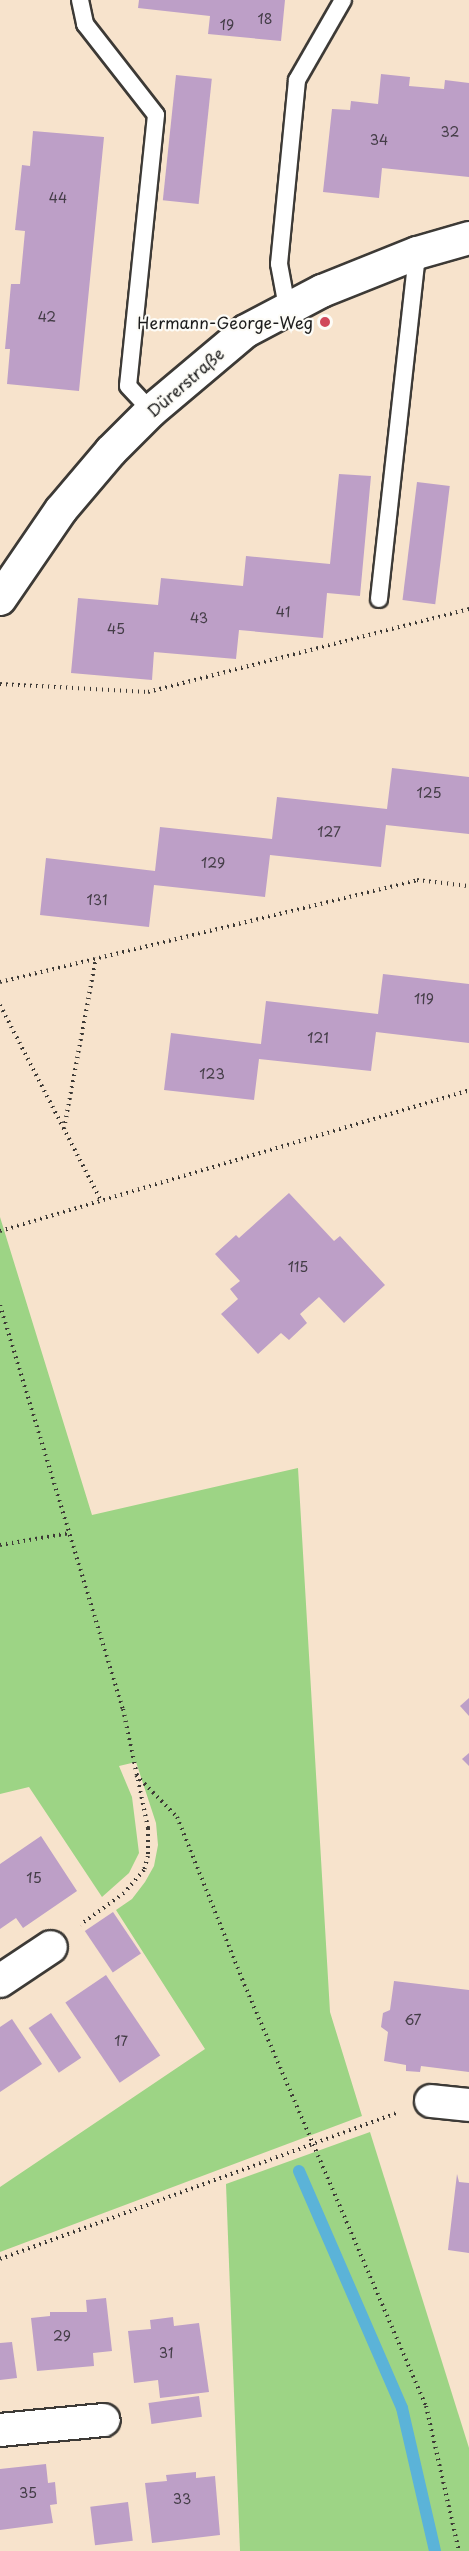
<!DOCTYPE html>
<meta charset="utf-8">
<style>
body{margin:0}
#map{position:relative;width:469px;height:2551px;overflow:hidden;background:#f7e3cc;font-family:"Playpen Sans",sans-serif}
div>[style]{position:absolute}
.green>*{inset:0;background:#9dd485}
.stream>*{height:12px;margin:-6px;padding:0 6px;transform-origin:6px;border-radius:6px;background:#5bb3d8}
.building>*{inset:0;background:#bd9fc7;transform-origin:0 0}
.path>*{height:4px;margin-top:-2px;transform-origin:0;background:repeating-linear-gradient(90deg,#3d3a36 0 1.5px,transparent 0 6px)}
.roads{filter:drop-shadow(2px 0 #3d3a36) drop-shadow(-2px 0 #3d3a36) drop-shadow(0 2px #3d3a36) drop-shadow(0 -2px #3d3a36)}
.lane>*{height:16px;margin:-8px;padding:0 8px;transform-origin:8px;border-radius:8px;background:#fff}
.street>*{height:32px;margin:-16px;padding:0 16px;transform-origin:16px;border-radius:16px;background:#fff}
.dots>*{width:16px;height:16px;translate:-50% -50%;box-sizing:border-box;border:3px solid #fdfcf7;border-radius:50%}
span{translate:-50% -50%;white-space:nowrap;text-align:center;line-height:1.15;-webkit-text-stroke:4.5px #fdfcf7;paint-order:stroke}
.number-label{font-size:14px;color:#443d47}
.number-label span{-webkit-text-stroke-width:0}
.poi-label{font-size:16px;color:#1c1c1c}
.right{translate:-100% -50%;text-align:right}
.street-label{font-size:16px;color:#1c1c1c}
</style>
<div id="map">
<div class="green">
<div style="clip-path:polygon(0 1217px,92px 1515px,298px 1468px,330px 2012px,362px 2116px,0 2252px,0 2187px,205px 2049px,116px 1910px,132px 1899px,145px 1882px,154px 1866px,158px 1845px,156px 1823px,136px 1762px,119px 1766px,132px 1797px,139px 1853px,129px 1873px,102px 1897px,29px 1787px,0 1794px)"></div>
<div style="clip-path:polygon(370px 2132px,469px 2448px,469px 2551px,240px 2551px,226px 2184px)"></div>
</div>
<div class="stream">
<div style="left:299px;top:2171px;width:258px;rotate:66.5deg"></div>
<div style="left:402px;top:2408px;width:147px;rotate:77deg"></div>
</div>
<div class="building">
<div style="clip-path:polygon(139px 0,285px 0,281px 41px,208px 34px,210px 16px,138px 8px)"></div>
<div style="clip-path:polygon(381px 74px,410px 77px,409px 86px,444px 89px,445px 80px,469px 83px,469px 177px,382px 168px,379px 198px,323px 192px,332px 109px,350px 110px,351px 101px,378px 104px)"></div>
<div style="left:176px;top:75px;width:36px;height:126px;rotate:6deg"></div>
<div style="clip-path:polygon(33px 131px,104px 137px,79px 391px,7px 384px,10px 349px,5px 349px,11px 284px,20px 284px,25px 231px,15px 230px,22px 165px,30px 166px)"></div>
<div style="clip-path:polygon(339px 474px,371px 476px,360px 596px,327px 593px,323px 638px,239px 630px,236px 659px,154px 652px,152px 680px,71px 673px,78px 598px,158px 605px,161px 578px,243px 586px,246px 556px,330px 564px)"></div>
<div style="left:417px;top:482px;width:33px;height:119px;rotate:7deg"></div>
<div style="clip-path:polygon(392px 768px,469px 777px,469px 834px,386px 825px,381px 867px,270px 855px,265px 897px,154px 885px,149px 927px,40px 915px,46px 858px,155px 871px,160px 827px,272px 839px,277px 797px,387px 809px)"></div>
<div style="clip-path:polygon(383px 974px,469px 984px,469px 1043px,376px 1032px,371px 1071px,259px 1059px,254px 1100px,164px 1090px,171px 1033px,261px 1044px,266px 1001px,378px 1014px)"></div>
<div style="clip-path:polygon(289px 1193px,334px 1241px,340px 1236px,385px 1285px,344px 1323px,319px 1297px,300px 1314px,307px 1323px,289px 1340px,281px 1333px,258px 1354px,221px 1314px,238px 1299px,230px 1289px,240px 1281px,215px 1254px,236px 1235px,239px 1238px)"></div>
<div style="clip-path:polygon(469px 1698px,469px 1716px,460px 1706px)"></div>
<div style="clip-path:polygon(469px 1753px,469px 1766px,462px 1759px)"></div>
<div style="clip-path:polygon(41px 1836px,77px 1891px,23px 1928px,16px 1918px,0 1929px,0 1864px)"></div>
<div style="left:113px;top:1912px;width:50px;height:34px;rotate:56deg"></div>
<div style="left:106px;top:1975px;width:97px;height:49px;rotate:56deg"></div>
<div style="clip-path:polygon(394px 1981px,469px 1990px,469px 2072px,421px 2066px,420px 2072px,406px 2071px,406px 2065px,384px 2061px,388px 2032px,381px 2027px,383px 2013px,390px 2010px)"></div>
<div style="left:51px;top:2013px;width:54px;height:27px;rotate:56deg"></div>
<div style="clip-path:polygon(12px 2019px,42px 2064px,0 2092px,0 2027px)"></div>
<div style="clip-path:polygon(457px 2174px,459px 2182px,469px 2183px,469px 2253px,448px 2250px)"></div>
<div style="clip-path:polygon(106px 2298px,112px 2351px,93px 2353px,94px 2366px,37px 2371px,31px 2318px,50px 2316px,50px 2312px,87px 2312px,86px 2300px)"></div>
<div style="clip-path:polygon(173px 2317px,174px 2326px,199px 2323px,209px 2392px,160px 2398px,158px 2380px,134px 2383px,128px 2331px,151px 2329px,150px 2320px)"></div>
<div style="clip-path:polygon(12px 2342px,17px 2378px,0 2380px,0 2343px)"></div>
<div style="left:199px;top:2396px;width:21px;height:51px;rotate:82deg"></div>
<div style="clip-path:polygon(46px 2464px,48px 2483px,55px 2482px,57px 2504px,50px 2505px,53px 2523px,0 2530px,0 2469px)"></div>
<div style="clip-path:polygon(196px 2472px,196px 2478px,215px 2476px,220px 2535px,152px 2543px,145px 2483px,167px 2481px,166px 2475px)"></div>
<div style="left:128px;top:2502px;width:39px;height:38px;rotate:83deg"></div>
</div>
<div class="path">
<div style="left:0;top:684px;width:148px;rotate:3.1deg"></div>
<div style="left:148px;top:692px;width:332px;rotate:-14.5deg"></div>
<div style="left:0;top:982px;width:429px;rotate:-13.7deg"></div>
<div style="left:417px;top:880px;width:52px;rotate:6.6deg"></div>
<div style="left:0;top:1005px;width:220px;rotate:62.7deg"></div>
<div style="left:64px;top:1129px;width:174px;rotate:-79.4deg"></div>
<div style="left:0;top:1231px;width:490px;rotate:-16.7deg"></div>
<div style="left:0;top:1305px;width:422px;rotate:73.1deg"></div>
<div style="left:123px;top:1709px;width:122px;rotate:78.1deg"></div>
<div style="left:148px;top:1828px;width:28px;rotate:90deg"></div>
<div style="left:148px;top:1856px;width:15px;rotate:106deg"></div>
<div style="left:144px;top:1870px;width:30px;rotate:131deg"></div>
<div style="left:124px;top:1893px;width:54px;rotate:144deg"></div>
<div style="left:0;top:1545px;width:71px;rotate:-9.7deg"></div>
<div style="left:136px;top:1775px;width:59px;rotate:45.7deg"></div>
<div style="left:177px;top:1817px;width:175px;rotate:68.1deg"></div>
<div style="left:242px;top:1979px;width:465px;rotate:66.7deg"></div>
<div style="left:426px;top:2406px;width:149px;rotate:77.2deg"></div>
<div style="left:0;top:2259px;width:423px;rotate:-20.2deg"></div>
</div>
<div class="roads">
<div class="lane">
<div style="left:80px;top:0;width:25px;rotate:78deg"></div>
<div style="left:85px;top:24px;width:115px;rotate:52deg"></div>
<div style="left:156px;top:115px;width:272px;rotate:95.9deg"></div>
<div style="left:128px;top:386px;width:34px;rotate:47deg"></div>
<div style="left:287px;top:307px;width:44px;rotate:-100.5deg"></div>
<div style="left:279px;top:264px;width:185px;rotate:-84.4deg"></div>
<div style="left:297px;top:80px;width:92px;rotate:-60.1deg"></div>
<div style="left:379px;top:599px;width:348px;rotate:-83.7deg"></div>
</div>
<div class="street">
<div style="left:0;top:599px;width:108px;rotate:-55.6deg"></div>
<div style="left:61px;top:510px;width:77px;rotate:-49.7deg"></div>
<div style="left:111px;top:451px;width:57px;rotate:-45deg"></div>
<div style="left:151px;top:411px;width:124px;rotate:-40.1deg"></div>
<div style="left:246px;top:331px;width:86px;rotate:-27.8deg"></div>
<div style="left:322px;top:291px;width:102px;rotate:-21.8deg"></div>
<div style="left:417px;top:253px;width:54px;rotate:-16.1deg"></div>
<div style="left:0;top:1981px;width:61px;rotate:-33.7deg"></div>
<div style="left:431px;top:2101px;width:38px;rotate:6deg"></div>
<div style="left:0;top:2430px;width:104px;rotate:-5.5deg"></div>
</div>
</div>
<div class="dots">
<div style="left:325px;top:322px;background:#d1495b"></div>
</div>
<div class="number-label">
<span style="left:265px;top:19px">18</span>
<span style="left:227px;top:25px">19</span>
<span style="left:450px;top:132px">32</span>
<span style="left:379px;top:140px">34</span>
<span style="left:58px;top:198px">44</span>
<span style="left:47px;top:317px">42</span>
<span style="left:283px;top:612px">41</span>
<span style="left:199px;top:618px">43</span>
<span style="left:116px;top:629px">45</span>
<span style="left:429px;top:793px">125</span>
<span style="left:329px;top:832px">127</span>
<span style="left:213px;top:863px">129</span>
<span style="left:97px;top:900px">131</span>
<span style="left:424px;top:999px">119</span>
<span style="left:318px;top:1038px">121</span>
<span style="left:212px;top:1074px">123</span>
<span style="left:298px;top:1267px">115</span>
<span style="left:34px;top:1878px">15</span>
<span style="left:413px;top:2020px">67</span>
<span style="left:121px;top:2041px">17</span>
<span style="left:62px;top:2336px">29</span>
<span style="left:166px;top:2353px">31</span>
<span style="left:28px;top:2493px">35</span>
<span style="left:182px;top:2499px">33</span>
</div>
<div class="poi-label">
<span class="right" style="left:313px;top:322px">Hermann-George-Weg</span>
</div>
<div class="street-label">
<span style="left:185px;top:382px;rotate:-41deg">Dürerstraße</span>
</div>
</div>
